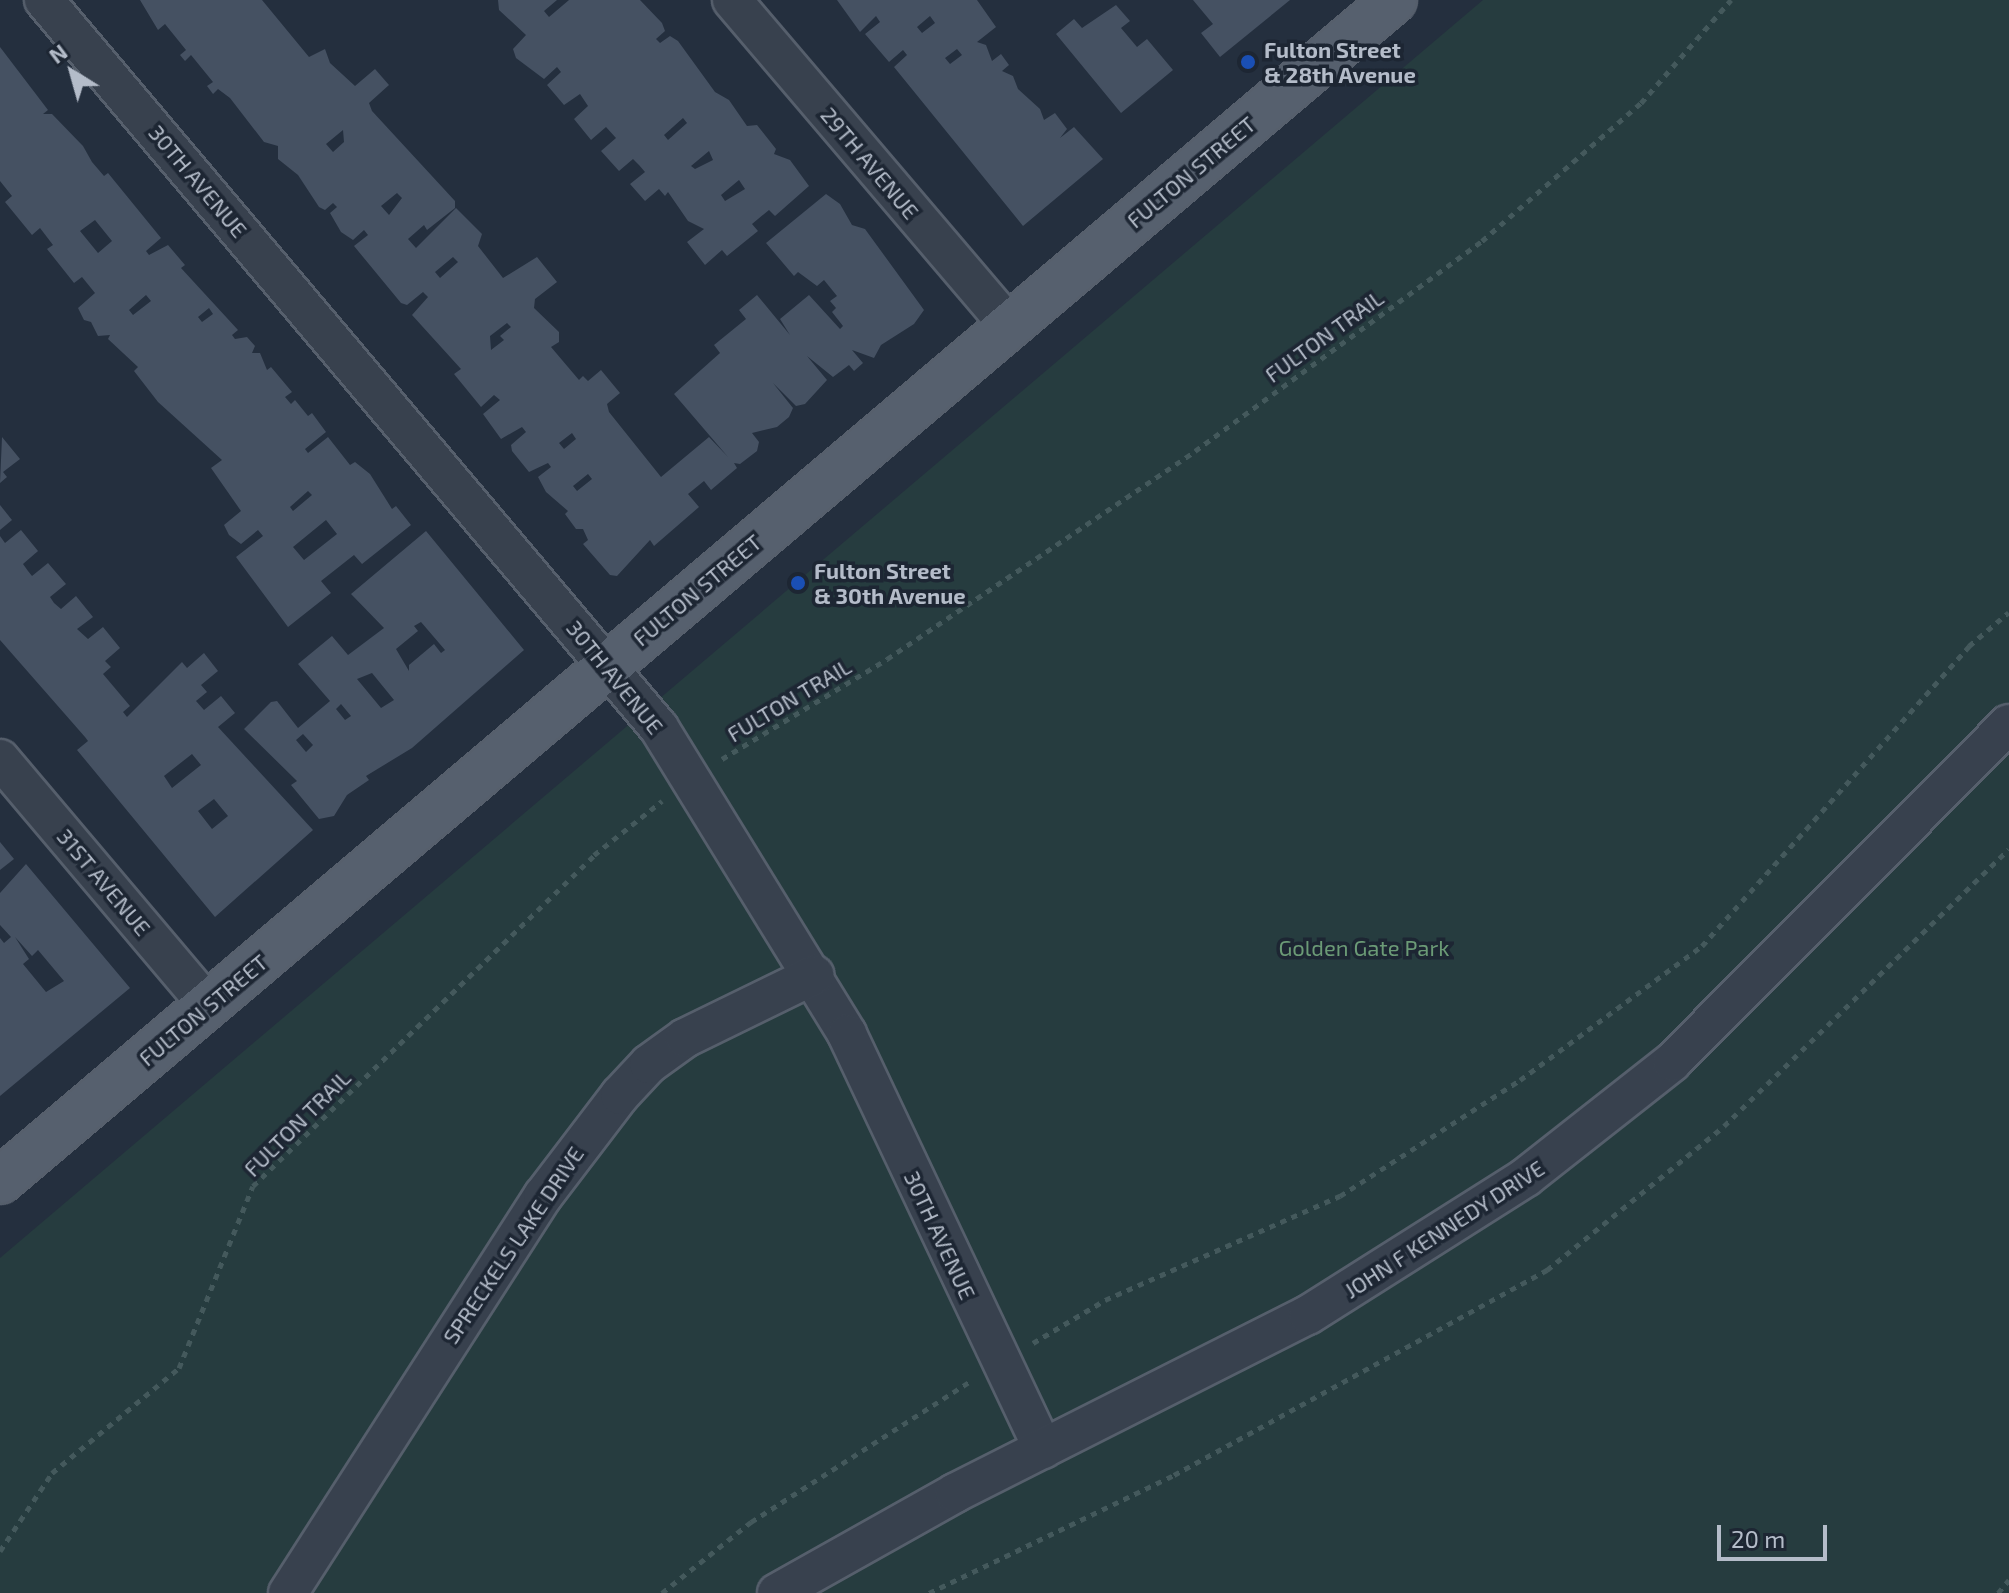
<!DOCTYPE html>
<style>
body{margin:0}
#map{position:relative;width:2009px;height:1593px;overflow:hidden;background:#242f3e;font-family:"Exo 2",sans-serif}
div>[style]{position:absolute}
.green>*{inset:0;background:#263c3f}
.building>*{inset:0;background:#455162}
.path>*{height:5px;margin-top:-2.5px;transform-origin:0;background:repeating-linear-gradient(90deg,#44595c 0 6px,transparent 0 12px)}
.roads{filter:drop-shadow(2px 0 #565f6c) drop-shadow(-2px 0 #565f6c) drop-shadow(0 2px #565f6c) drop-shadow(0 -2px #565f6c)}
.minor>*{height:38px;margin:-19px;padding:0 19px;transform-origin:19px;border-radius:19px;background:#38414e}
.major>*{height:44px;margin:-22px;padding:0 22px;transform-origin:22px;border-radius:22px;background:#56606e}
.dots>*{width:22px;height:22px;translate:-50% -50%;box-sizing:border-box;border:4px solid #1d2633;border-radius:50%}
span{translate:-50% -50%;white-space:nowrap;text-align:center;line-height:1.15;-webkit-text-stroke:7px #1d2633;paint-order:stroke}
.poi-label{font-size:22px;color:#b4bcc9;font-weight:700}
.left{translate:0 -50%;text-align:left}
.street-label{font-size:22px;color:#b4bcc9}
.park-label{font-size:22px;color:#6b9a76}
.north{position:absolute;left:32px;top:32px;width:80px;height:80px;-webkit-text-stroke:6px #1d2633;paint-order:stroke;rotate:323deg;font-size:22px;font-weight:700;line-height:32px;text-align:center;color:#b4bcc9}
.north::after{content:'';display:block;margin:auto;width:28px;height:36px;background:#b4bcc9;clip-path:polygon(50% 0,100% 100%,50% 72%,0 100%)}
.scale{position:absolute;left:1717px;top:1525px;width:110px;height:36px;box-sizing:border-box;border:4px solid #b4bcc9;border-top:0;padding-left:10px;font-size:24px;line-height:28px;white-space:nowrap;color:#b4bcc9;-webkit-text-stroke:6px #1d2633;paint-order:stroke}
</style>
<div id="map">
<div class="green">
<div style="clip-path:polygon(1483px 0,2009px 0,2009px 1593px,0 1593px,0 1258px)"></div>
</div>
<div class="building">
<div style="clip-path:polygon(evenodd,140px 0,262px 0,309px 57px,325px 49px,330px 63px,355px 86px,375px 69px,389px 85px,369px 103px,372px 111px,455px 201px,455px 208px,427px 230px,424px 225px,408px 239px,416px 248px,456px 208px,482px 234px,478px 246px,503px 278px,537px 257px,557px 282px,535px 299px,534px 308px,559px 332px,559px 342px,551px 347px,579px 380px,583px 376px,588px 381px,601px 370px,620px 393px,607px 404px,609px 412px,661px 477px,709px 437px,728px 457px,674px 394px,720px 353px,714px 345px,746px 319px,739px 310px,757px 295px,790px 335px,780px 319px,809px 295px,840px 329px,843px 326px,832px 312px,836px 308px,830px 301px,837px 296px,824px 280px,817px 286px,798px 272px,794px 276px,766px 243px,826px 194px,840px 204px,852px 225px,865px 229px,924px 310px,914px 324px,881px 345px,874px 358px,852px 350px,863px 363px,854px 371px,849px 365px,833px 377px,807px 356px,827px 380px,805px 404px,796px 406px,773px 383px,793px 408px,789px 417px,777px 427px,752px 433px,759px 442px,757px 451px,740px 464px,734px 463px,737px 468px,711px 490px,704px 481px,688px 494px,699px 507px,654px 546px,650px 540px,617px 576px,610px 575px,583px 544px,588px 540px,583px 529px,576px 529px,565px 514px,568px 511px,546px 492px,538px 477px,551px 467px,548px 463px,529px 472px,512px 451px,511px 445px,526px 432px,522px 427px,501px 439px,483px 414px,500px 400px,494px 395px,481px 407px,454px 374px,461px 369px,412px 315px,428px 297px,423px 292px,407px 305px,401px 303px,354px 246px,368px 235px,364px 230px,353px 240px,341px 232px,330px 213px,337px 207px,333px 203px,325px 210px,319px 207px,298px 175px,278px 159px,278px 146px,264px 142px,230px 98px,218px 89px,213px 94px,207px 86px,213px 82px,191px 55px,185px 61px,180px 55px,186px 50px,165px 24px,158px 30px,140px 0,343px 130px,344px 142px,333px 152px,326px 144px,343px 130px,140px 0,397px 193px,402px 198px,389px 215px,381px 206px,397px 193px,140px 0,453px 257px,458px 262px,440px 278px,435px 272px,453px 257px,140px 0,507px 323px,511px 327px,500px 336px,504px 340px,491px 350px,490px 336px,507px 323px,140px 0,572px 433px,576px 439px,564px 449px,559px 443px,572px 433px,140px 0,588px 474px,592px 479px,577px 491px,573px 486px,588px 474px)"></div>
<div style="clip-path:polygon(evenodd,498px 0,557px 0,544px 11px,549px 17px,569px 0,640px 0,662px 23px,665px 31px,656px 39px,660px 43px,670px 36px,678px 41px,715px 92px,729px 100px,747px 126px,757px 125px,776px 149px,774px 154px,790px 160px,809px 186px,775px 216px,769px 210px,752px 224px,758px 231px,727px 256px,722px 250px,705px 265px,687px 242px,704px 229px,688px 221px,668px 192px,665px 196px,659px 189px,645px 201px,630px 184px,645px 172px,639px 165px,633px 159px,619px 171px,601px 151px,616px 138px,606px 127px,591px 140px,574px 119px,588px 106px,580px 94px,564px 105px,547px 85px,561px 72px,557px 67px,544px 79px,516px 58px,513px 49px,526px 35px,499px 10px,498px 0,683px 118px,687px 123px,668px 140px,664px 135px,683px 118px,498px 0,709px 151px,713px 160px,695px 169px,691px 166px,709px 151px,498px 0,739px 180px,745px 189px,725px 201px,721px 195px,739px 180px)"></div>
<div style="clip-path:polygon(evenodd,837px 0,977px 0,996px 27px,977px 42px,986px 45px,992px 61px,1001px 54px,1009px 65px,1002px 71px,1013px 76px,1018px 89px,1040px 109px,1044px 120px,1055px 113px,1067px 129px,1060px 138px,1074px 127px,1103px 159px,1023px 226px,894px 67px,907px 55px,903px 50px,889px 62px,865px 34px,880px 22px,876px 16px,860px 32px,837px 0,930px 16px,935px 23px,922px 33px,917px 27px,930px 16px,837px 0,957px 49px,962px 55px,950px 64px,945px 58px,957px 49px)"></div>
<div style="clip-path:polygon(1193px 0,1290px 0,1220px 57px,1201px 33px,1213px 24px)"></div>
<div style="clip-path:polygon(1116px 5px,1130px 21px,1121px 28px,1137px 47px,1147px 39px,1173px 70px,1121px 113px,1056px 34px,1074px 19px,1082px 28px)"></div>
<div style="clip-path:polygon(evenodd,0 47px,48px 110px,43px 114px,52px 114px,83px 146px,92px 162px,104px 176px,108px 173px,161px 238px,146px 251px,149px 255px,168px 245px,185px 265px,181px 268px,238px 330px,232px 335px,235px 339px,247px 337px,255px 346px,252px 353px,260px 353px,267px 370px,271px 367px,292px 392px,285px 397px,291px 404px,295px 400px,308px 416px,312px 413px,326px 432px,305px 449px,308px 453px,328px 437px,350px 465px,355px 462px,370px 474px,392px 509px,396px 506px,411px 525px,362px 564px,354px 555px,321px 581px,331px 593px,288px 627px,236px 557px,263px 536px,258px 530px,241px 544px,229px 535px,224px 525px,241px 511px,211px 468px,222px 460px,158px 402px,134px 371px,138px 367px,108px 339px,110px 335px,98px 336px,91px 322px,84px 320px,78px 308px,95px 293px,82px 277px,74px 283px,47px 249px,53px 245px,40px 228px,32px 235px,5px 202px,12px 196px,0 181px,0 47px,95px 220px,112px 241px,98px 253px,80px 231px,95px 220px,0 47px,146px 295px,151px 301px,133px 315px,129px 310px,146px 295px,0 47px,209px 308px,213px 314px,202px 322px,198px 317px,209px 308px,0 47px,308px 491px,312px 495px,293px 511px,290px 507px,308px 491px,0 47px,326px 520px,337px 534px,304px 560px,293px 547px,326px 520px)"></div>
<div style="clip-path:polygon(2px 437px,20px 459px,3px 472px,7px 477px,0 483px)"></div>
<div style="clip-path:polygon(0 505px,12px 520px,0 530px)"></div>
<div style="clip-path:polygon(evenodd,21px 530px,38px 551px,23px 564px,28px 571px,32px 576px,48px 563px,66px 584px,50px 597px,54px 603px,61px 609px,76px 596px,93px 617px,77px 629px,88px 639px,103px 627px,120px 648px,105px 661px,111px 667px,103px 674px,130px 706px,123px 712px,127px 717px,182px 662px,187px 668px,204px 653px,218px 671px,201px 685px,207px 692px,196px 701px,204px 710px,221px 696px,235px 713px,218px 727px,313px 830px,215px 917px,77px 750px,88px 741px,85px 737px,0 640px,0 536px,5px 543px,21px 530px,192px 754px,201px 765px,172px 788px,164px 776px,192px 754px,21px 530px,214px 799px,228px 816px,212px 829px,198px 811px,214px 799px)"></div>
<div style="clip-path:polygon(evenodd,426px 531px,524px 650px,412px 748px,366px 776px,369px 780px,347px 795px,334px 816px,319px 819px,291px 785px,297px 781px,244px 729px,271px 702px,277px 701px,298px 728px,330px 701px,298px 664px,332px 636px,348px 655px,384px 628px,351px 594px,426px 531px,421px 622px,445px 650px,441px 653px,434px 644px,409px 665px,409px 671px,396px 649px,418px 631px,414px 626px,421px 622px,426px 531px,372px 673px,394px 700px,381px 708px,357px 679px,372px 673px,426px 531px,341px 704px,351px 716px,345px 720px,336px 709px,341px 704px,426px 531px,303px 734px,313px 745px,306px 752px,296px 740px,303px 734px)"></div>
<div style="clip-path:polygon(0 842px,14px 859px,0 870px)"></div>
<div style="clip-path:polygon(evenodd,26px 864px,130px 988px,0 1096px,0 938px,4px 943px,11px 937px,0 925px,0 893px,26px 864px,15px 937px,32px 956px,38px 950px,64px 981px,46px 992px,23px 964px,29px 959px,15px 937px)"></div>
</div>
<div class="path">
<div style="left:722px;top:759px;width:193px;rotate:-31.2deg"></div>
<div style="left:887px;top:659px;width:372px;rotate:-34deg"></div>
<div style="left:1195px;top:451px;width:356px;rotate:-36.2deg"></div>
<div style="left:1482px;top:241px;width:211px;rotate:-41deg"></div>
<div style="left:1641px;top:103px;width:137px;rotate:-48.9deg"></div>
<div style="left:1033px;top:1343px;width:84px;rotate:-30.8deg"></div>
<div style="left:1105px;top:1300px;width:257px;rotate:-23.9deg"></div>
<div style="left:1340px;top:1196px;width:214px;rotate:-32.8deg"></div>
<div style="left:1520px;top:1080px;width:226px;rotate:-36.4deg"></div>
<div style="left:1702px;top:946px;width:402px;rotate:-48.3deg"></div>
<div style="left:1969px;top:646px;width:52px;rotate:-40.4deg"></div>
<div style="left:0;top:1551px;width:94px;rotate:-56.3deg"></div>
<div style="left:52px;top:1473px;width:165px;rotate:-39.6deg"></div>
<div style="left:179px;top:1368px;width:196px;rotate:-67.9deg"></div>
<div style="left:253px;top:1186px;width:475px;rotate:-44.1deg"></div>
<div style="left:594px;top:855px;width:87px;rotate:-38.5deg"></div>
<div style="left:662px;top:1593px;width:114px;rotate:-38.6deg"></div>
<div style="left:751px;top:1522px;width:261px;rotate:-32.7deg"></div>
<div style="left:929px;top:1593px;width:272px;rotate:-25.7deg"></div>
<div style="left:1174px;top:1475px;width:426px;rotate:-28.8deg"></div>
<div style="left:1547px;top:1270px;width:228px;rotate:-39.1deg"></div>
<div style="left:1724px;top:1126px;width:397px;rotate:-44.2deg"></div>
<div style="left:1998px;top:1593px;width:17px;rotate:-50deg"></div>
</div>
<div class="roads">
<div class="minor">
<div style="left:44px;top:0;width:953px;rotate:49.81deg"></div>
<div style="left:659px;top:728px;width:359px;rotate:58.4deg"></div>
<div style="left:847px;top:1034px;width:459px;rotate:64.7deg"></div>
<div style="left:732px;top:0;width:428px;rotate:49.6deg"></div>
<div style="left:0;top:759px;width:322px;rotate:49.8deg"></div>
<div style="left:288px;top:1593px;width:472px;rotate:-57.3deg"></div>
<div style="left:543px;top:1196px;width:127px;rotate:-52.7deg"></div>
<div style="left:620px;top:1095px;width:42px;rotate:-46.9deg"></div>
<div style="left:649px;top:1064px;width:44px;rotate:-35.8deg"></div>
<div style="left:685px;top:1038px;width:144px;rotate:-26deg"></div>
<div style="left:777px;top:1593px;width:204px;rotate:-29.3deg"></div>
<div style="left:955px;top:1493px;width:395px;rotate:-26.8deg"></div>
<div style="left:1308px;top:1315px;width:258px;rotate:-32.3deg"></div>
<div style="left:1526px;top:1177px;width:186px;rotate:-38.2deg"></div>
<div style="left:1672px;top:1062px;width:477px;rotate:-45.1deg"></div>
</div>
<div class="major">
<div style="left:0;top:1181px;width:1827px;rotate:-40.27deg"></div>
</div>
</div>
<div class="dots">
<div style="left:1248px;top:62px;background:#1a4fb4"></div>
<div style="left:798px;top:583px;background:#1a4fb4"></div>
</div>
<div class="poi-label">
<span class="left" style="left:1264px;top:62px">Fulton Street<br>&amp; 28th Avenue</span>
<span class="left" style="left:814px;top:583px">Fulton Street<br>&amp; 30th Avenue</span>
</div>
<div class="street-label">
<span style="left:870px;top:163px;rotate:50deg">29TH AVENUE</span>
<span style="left:1191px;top:172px;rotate:-40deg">FULTON STREET</span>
<span style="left:198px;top:181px;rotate:50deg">30TH AVENUE</span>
<span style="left:1324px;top:336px;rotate:-36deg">FULTON TRAIL</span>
<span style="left:697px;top:590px;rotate:-40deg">FULTON STREET</span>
<span style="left:615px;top:677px;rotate:51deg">30TH AVENUE</span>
<span style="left:789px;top:700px;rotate:-31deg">FULTON TRAIL</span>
<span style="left:104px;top:882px;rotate:50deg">31ST AVENUE</span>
<span style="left:203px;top:1010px;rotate:-40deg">FULTON STREET</span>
<span style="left:297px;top:1123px;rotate:-45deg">FULTON TRAIL</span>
<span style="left:1444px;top:1229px;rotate:-33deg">JOHN F KENNEDY DRIVE</span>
<span style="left:940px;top:1235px;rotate:65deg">30TH AVENUE</span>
<span style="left:513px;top:1245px;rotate:-56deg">SPRECKELS LAKE DRIVE</span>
</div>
<div class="park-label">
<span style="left:1364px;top:948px">Golden Gate Park</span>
</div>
<div class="north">N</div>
<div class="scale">20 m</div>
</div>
